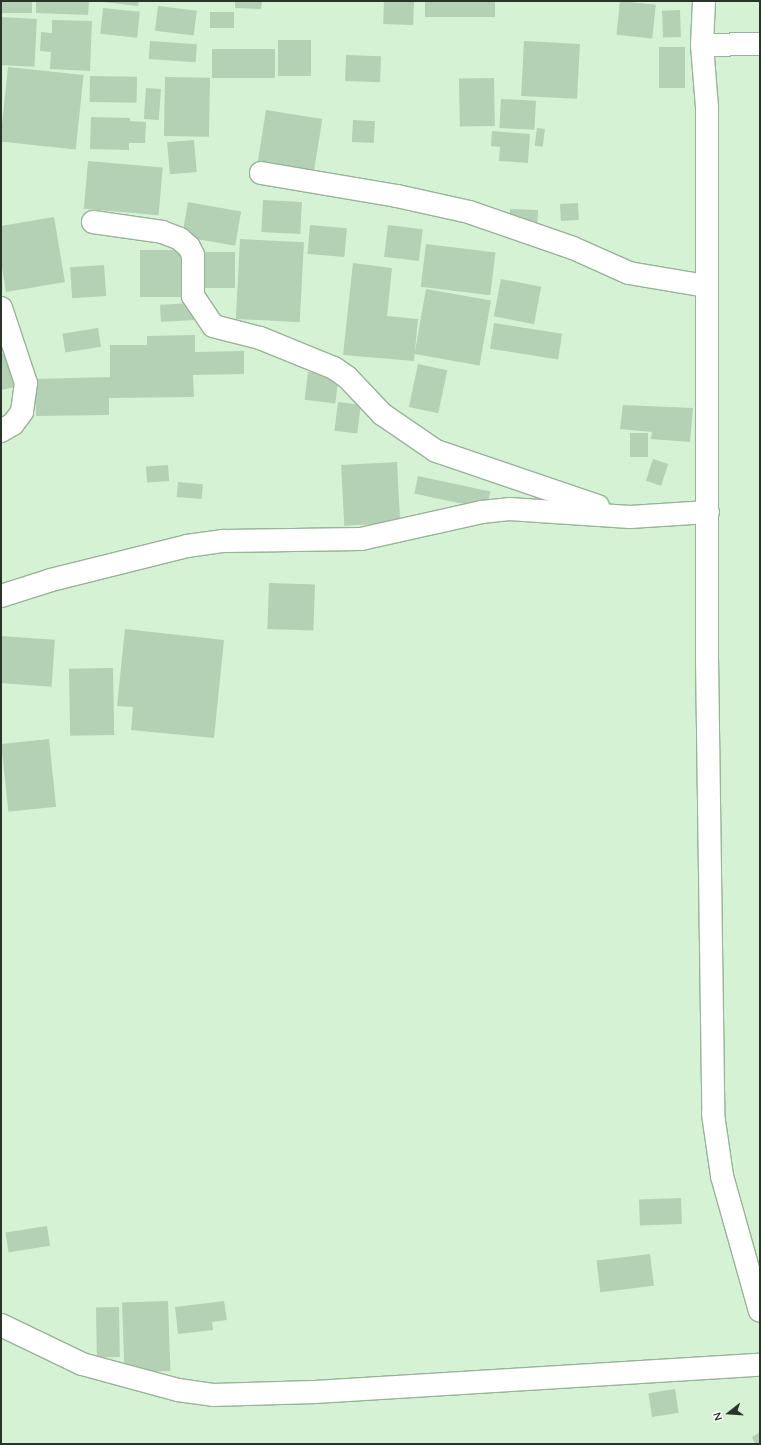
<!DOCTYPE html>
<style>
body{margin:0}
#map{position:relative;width:761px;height:1445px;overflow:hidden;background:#d6f2d5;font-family:Quicksand,sans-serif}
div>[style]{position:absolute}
.building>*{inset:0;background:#b5d1b5;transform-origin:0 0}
.roads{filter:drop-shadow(1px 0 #98b398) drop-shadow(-1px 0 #98b398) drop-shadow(0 1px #98b398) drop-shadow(0 -1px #98b398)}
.minor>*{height:22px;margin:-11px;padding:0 11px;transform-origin:11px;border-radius:11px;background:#fff}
span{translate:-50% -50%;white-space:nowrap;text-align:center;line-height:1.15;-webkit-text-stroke:4px #fff;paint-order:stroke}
.frame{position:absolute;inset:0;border:2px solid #2a352a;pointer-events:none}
.north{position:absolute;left:709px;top:1393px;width:40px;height:40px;-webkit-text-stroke:3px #fff;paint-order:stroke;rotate:253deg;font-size:11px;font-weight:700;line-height:16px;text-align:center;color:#2a352a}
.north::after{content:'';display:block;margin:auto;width:14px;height:18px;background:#2a352a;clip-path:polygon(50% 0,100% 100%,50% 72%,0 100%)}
</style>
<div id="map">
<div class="building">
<div style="left:1px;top:1px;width:31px;height:12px"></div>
<div style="clip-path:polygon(36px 1px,89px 1px,88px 15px,36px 13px)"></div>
<div style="clip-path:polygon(95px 1px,139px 1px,138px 6px)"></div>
<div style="clip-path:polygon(235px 1px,262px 1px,261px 9px,235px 8px)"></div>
<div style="left:384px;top:1px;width:30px;height:23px;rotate:2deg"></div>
<div style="left:425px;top:1px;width:70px;height:16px"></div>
<div style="left:620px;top:1px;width:36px;height:34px;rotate:6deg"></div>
<div style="left:158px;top:6px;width:39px;height:25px;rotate:7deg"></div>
<div style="left:103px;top:8px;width:37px;height:26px;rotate:6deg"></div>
<div style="left:680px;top:10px;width:27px;height:18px;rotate:88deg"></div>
<div style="left:234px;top:12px;width:16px;height:24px;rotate:90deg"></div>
<div style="left:1px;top:17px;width:36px;height:48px;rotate:3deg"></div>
<div style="clip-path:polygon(52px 20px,92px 21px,90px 71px,50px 69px,51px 52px,40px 51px,41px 32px,52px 33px)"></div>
<div style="left:278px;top:40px;width:33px;height:36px"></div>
<div style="left:150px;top:41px;width:47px;height:18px;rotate:4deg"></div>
<div style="left:524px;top:41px;width:56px;height:55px;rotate:3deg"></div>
<div style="left:659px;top:47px;width:26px;height:41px"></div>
<div style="left:212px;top:49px;width:63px;height:29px"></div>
<div style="left:346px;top:55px;width:35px;height:26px;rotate:2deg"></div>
<div style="left:8px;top:67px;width:76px;height:75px;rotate:6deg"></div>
<div style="left:90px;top:76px;width:47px;height:26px;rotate:1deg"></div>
<div style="left:165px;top:77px;width:45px;height:59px;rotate:1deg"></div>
<div style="left:494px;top:78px;width:48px;height:35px;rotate:89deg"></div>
<div style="left:146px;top:88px;width:15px;height:31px;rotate:4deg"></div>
<div style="left:501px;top:99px;width:35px;height:29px;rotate:3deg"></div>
<div style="left:266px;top:110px;width:57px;height:52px;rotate:9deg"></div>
<div style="clip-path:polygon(91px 117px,130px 118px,130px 121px,146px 122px,145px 143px,129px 143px,129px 150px,90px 149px)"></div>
<div style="left:353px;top:120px;width:22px;height:22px;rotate:3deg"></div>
<div style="left:537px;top:128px;width:8px;height:18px;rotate:7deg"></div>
<div style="clip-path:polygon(492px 131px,530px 134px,528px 163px,499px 161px,500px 147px,491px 146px)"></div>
<div style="left:194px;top:140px;width:32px;height:27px;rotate:85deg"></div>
<div style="left:88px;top:161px;width:75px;height:48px;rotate:5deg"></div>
<div style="left:263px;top:200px;width:39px;height:32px;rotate:3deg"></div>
<div style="left:188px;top:202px;width:54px;height:35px;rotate:10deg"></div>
<div style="left:578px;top:203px;width:17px;height:18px;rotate:87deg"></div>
<div style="left:510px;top:209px;width:28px;height:14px;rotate:2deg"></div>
<div style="clip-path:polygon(54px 217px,65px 282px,6px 292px,1px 261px,1px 226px)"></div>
<div style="left:310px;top:225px;width:37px;height:29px;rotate:5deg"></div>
<div style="left:388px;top:225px;width:35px;height:32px;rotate:7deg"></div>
<div style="left:240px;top:239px;width:64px;height:80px;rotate:3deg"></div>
<div style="left:426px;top:244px;width:70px;height:43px;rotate:7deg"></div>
<div style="left:140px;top:250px;width:45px;height:47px"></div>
<div style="left:197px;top:252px;width:38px;height:36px"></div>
<div style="clip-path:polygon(353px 263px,392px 268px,387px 316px,418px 319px,414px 361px,343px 355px)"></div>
<div style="left:104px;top:265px;width:31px;height:34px;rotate:86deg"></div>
<div style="left:501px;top:279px;width:41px;height:38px;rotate:11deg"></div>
<div style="left:426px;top:289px;width:66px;height:66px;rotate:10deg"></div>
<div style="left:194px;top:303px;width:17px;height:34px;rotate:87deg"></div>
<div style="left:494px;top:323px;width:69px;height:26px;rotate:9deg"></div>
<div style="left:98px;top:328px;width:19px;height:36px;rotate:81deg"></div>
<div style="clip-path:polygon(195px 335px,195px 352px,244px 351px,244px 374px,193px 375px,194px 397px,109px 398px,109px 415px,36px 416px,35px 379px,110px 377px,110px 345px,147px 345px,147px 336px)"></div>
<div style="clip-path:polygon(7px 353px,15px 387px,1px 390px,1px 354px)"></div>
<div style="left:418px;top:364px;width:30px;height:44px;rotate:12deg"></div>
<div style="left:308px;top:372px;width:31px;height:28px;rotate:7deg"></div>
<div style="left:338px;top:402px;width:23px;height:29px;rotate:7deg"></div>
<div style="clip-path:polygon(623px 405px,693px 408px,690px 442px,651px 439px,652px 432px,620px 429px)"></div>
<div style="left:630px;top:433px;width:18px;height:24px"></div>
<div style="left:653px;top:459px;width:16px;height:23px;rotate:18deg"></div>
<div style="left:397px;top:462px;width:61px;height:56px;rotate:87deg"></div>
<div style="left:168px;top:465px;width:16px;height:22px;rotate:86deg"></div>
<div style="left:418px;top:476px;width:74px;height:18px;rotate:12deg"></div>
<div style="left:178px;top:482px;width:25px;height:15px;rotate:5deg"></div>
<div style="left:269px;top:583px;width:46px;height:46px;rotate:2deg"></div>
<div style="clip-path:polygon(125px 629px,224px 640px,214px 738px,131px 730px,133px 707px,117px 706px)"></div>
<div style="left:1px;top:636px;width:54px;height:47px;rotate:4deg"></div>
<div style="left:113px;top:668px;width:67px;height:44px;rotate:89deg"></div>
<div style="left:49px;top:739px;width:68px;height:48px;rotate:84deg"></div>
<div style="left:681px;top:1198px;width:26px;height:42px;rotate:88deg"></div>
<div style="left:47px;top:1226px;width:20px;height:42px;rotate:81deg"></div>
<div style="left:650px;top:1254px;width:32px;height:54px;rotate:83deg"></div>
<div style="left:168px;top:1301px;width:70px;height:46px;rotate:88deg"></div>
<div style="clip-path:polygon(224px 1301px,227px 1320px,212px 1322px,213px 1330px,178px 1334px,175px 1307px)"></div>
<div style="left:119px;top:1307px;width:50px;height:23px;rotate:89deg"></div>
<div style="left:675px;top:1389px;width:24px;height:27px;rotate:81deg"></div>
<div style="clip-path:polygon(760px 1432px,760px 1444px,755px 1444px,752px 1437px)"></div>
</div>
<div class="roads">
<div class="minor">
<div style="left:704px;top:1px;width:44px;rotate:92.6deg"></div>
<div style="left:702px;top:45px;width:62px;rotate:85.4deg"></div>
<div style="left:707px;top:107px;width:551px;rotate:90deg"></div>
<div style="left:707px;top:658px;width:456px;rotate:89.2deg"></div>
<div style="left:713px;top:1114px;width:63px;rotate:81.7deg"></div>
<div style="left:722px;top:1176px;width:140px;rotate:74.3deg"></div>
<div style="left:702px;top:45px;width:58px;rotate:-1deg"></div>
<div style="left:261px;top:173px;width:138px;rotate:9.6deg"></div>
<div style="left:397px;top:196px;width:74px;rotate:12.5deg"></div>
<div style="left:469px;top:212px;width:110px;rotate:19.1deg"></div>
<div style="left:573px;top:248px;width:61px;rotate:24.1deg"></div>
<div style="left:629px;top:273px;width:78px;rotate:9.6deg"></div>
<div style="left:93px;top:222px;width:70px;rotate:8.2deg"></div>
<div style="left:162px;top:232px;width:19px;rotate:21deg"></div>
<div style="left:180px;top:239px;width:12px;rotate:42deg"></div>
<div style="left:189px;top:247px;width:9px;rotate:63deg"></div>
<div style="left:193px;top:255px;width:41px;rotate:90deg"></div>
<div style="left:193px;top:296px;width:36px;rotate:56deg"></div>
<div style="left:213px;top:326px;width:49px;rotate:14.3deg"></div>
<div style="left:260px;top:338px;width:80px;rotate:22.1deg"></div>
<div style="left:334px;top:368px;width:16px;rotate:35deg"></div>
<div style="left:347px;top:377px;width:51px;rotate:46.6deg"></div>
<div style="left:382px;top:414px;width:65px;rotate:34.4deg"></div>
<div style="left:436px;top:451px;width:171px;rotate:18.8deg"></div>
<div style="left:1px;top:308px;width:79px;rotate:71.6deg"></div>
<div style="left:26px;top:383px;width:29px;rotate:98deg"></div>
<div style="left:22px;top:412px;width:15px;rotate:127deg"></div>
<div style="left:13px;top:424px;width:14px;rotate:150deg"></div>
<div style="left:1px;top:596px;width:52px;rotate:-17.7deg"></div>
<div style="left:51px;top:580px;width:140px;rotate:-14deg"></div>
<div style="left:187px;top:546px;width:37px;rotate:-8deg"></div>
<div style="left:224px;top:541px;width:137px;rotate:-0.8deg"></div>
<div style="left:361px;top:539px;width:124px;rotate:-12.6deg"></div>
<div style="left:482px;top:512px;width:27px;rotate:-6deg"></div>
<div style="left:509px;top:509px;width:121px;rotate:3.8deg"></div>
<div style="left:630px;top:517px;width:78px;rotate:-3.7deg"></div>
<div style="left:1px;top:1325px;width:90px;rotate:25.7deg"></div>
<div style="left:82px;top:1364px;width:99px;rotate:15.2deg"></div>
<div style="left:178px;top:1390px;width:35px;rotate:8deg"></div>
<div style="left:213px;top:1395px;width:101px;rotate:-1.7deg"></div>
<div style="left:314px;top:1392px;width:447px;rotate:-3.5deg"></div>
</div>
</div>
<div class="frame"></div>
<div class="north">N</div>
</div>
